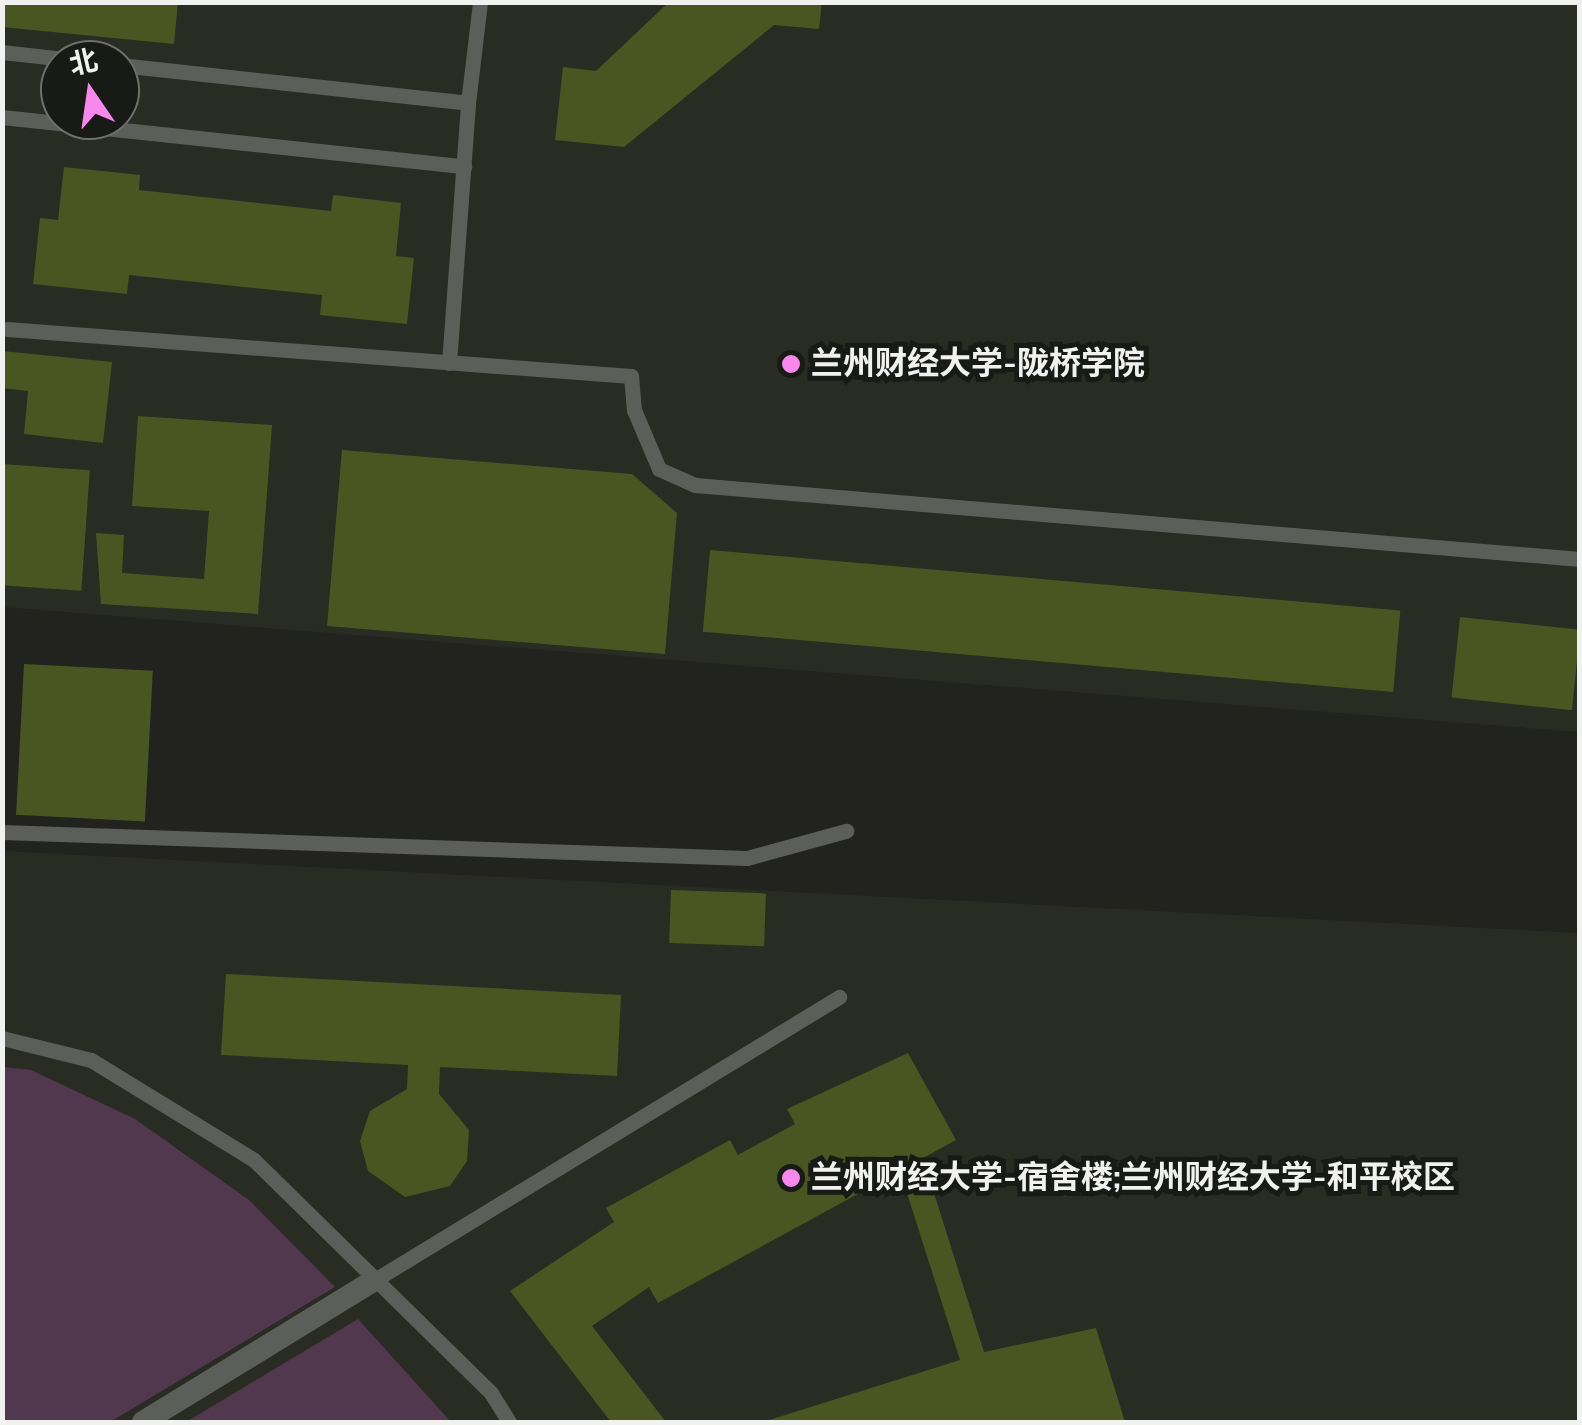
<!DOCTYPE html>
<meta charset="utf-8">
<style>
body{margin:0}
#map{position:relative;width:1582px;height:1425px;overflow:hidden;background:#22231f;font-family:"Nunito Sans","Noto Sans SC",sans-serif}
div>[style]{position:absolute}
.built>*{inset:0;background:#282c22}
.green>*{inset:0;background:#52384f}
.building>*{inset:0;background:#495621;transform-origin:0 0}
.service>*{height:15px;margin:-7.5px;padding:0 7.5px;transform-origin:7.5px;border-radius:7.5px;background:#5c5e59}
.pedestrian>*{height:22px;margin:-11px;padding:0 11px;transform-origin:11px;border-radius:11px;background:#5c5e59}
.dots>*{width:28px;height:28px;translate:-50% -50%;box-sizing:border-box;border:5px solid #181a15;border-radius:50%}
span{translate:-50% -50%;white-space:nowrap;text-align:center;line-height:1.15;-webkit-text-stroke:10px #181a15;paint-order:stroke}
.poi-label{font-size:32px;color:#f1f2ef;font-weight:700}
.left{translate:0 -50%;text-align:left}
.frame{position:absolute;inset:0;border:5px solid #f1f2ef;pointer-events:none}
.north{position:absolute;left:40px;top:40px;width:100px;height:100px;box-sizing:border-box;background:#181a15;border:2px solid #6f706c;border-radius:50%;rotate:347deg;font-size:28px;font-weight:700;line-height:40px;text-align:center;color:#f1f2ef}
.north::after{content:'';display:block;margin:auto;width:35px;height:45px;background:#f788ec;clip-path:polygon(50% 0,100% 100%,50% 72%,0 100%)}
</style>
<div id="map">
<div class="built">
<div style="clip-path:polygon(evenodd,2px 3px,1579px 3px,1579px 732px,3px 607px,2px 3px,60px 60px,120px 60px,120px 120px,60px 120px,60px 60px)"></div>
<div style="clip-path:polygon(2px 851px,1579px 933px,1579px 1422px,3px 1422px)"></div>
</div>
<div class="green">
<div style="clip-path:polygon(3px 1067px,31px 1070px,135px 1119px,249px 1200px,335px 1287px,110px 1422px,3px 1422px)"></div>
<div style="clip-path:polygon(358px 1319px,451px 1422px,186px 1422px)"></div>
</div>
<div class="building">
<div style="clip-path:polygon(2px 2px,178px 2px,174px 44px,2px 27px)"></div>
<div style="clip-path:polygon(669px 2px,822px 2px,819px 29px,774px 25px,624px 147px,555px 140px,563px 67px,596px 71px)"></div>
<div style="clip-path:polygon(64px 167px,140px 175px,139px 190px,331px 211px,333px 195px,401px 203px,396px 256px,414px 258px,407px 324px,320px 315px,322px 295px,129px 275px,127px 294px,33px 284px,40px 218px,58px 220px)"></div>
<div style="clip-path:polygon(2px 351px,112px 362px,103px 443px,24px 434px,28px 391px,2px 388px)"></div>
<div style="clip-path:polygon(138px 416px,272px 425px,258px 614px,101px 604px,96px 533px,124px 535px,122px 573px,204px 579px,209px 511px,132px 506px)"></div>
<div style="clip-path:polygon(342px 450px,632px 474px,677px 513px,665px 654px,327px 626px)"></div>
<div style="left:2px;top:464px;width:88px;height:121px;rotate:4deg"></div>
<div style="left:710px;top:550px;width:693px;height:82px;rotate:5deg"></div>
<div style="left:1460px;top:617px;width:121px;height:81px;rotate:6deg"></div>
<div style="left:24px;top:664px;width:129px;height:151px;rotate:3deg"></div>
<div style="left:671px;top:890px;width:95px;height:53px;rotate:2deg"></div>
<div style="clip-path:polygon(226px 974px,621px 995px,617px 1076px,440px 1067px,439px 1094px,469px 1130px,467px 1161px,450px 1186px,405px 1197px,368px 1171px,360px 1141px,370px 1111px,407px 1089px,408px 1065px,221px 1055px)"></div>
<div style="clip-path:polygon(908px 1053px,956px 1140px,923px 1158px,984px 1352px,1096px 1328px,1125px 1422px,763px 1422px,960px 1360px,900px 1171px,658px 1303px,649px 1287px,592px 1326px,666px 1422px,611px 1422px,510px 1291px,614px 1222px,606px 1208px,730px 1140px,738px 1155px,795px 1124px,787px 1109px)"></div>
</div>
<div class="service">
<div style="left:2px;top:52px;width:71px;rotate:6.4deg"></div>
<div style="left:120px;top:65px;width:350px;rotate:6.2deg"></div>
<div style="left:468px;top:103px;width:102px;rotate:-83.2deg"></div>
<div style="left:2px;top:117px;width:465px;rotate:6.1deg"></div>
<div style="left:7px;top:329px;width:626px;rotate:4.31deg"></div>
<div style="left:631px;top:376px;width:34px;rotate:85deg"></div>
<div style="left:634px;top:410px;width:64px;rotate:67deg"></div>
<div style="left:659px;top:469px;width:39px;rotate:24deg"></div>
<div style="left:695px;top:485px;width:888px;rotate:4.78deg"></div>
<div style="left:449px;top:363px;width:261px;rotate:-85.8deg"></div>
<div style="left:2px;top:832px;width:745px;rotate:2deg"></div>
<div style="left:747px;top:858px;width:103px;rotate:-15.3deg"></div>
<div style="left:2px;top:1038px;width:92px;rotate:13.9deg"></div>
<div style="left:91px;top:1060px;width:191px;rotate:31.5deg"></div>
<div style="left:254px;top:1160px;width:332px;rotate:44.5deg"></div>
<div style="left:491px;top:1393px;width:34px;rotate:58deg"></div>
<div style="left:373px;top:1281px;width:546px;rotate:-31.36deg"></div>
</div>
<div class="pedestrian">
<div style="left:143px;top:1422px;width:270px;rotate:-31.5deg"></div>
</div>
<div class="dots">
<div style="left:791px;top:364px;background:#f788ec"></div>
<div style="left:791px;top:1178px;background:#f788ec"></div>
</div>
<div class="poi-label">
<span class="left" style="left:811px;top:364px">兰州财经大学-陇桥学院</span>
<span class="left" style="left:811px;top:1178px">兰州财经大学-宿舍楼;兰州财经大学-和平校区</span>
</div>
<div class="frame"></div>
<div class="north">北</div>
</div>
